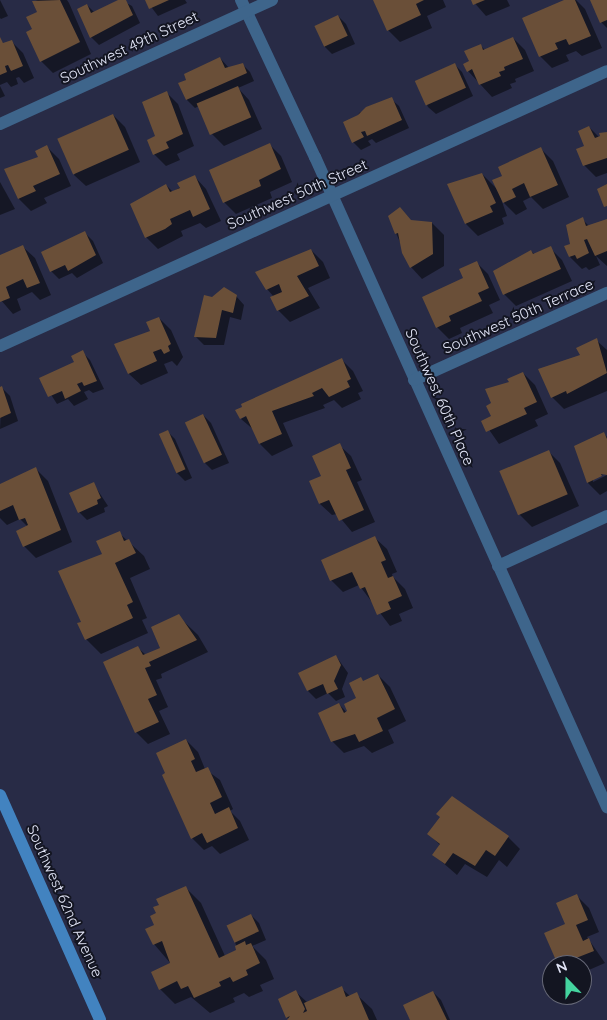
<!DOCTYPE html>
<style>
body{margin:0}
#map{position:relative;width:607px;height:1020px;overflow:hidden;background:#282b46;font-family:Quicksand,sans-serif}
div>[style]{position:absolute}
.shadow>*{inset:0;background:#0007}
.building>*{inset:0;background:#6a4f38;transform-origin:0 0}
.street>*{height:12px;margin:-6px;padding:0 6px;transform-origin:6px;border-radius:6px;background:#3e658b}
.secondary>*{height:12px;margin:-6px;padding:0 6px;transform-origin:6px;border-radius:6px;background:#4283c0}
span{translate:-50% -50%;white-space:nowrap;text-align:center;line-height:1.15;-webkit-text-stroke:4px #131521;paint-order:stroke}
.street-label{font-size:15px;color:#e2e5f7}
.north{position:absolute;left:542px;top:955px;width:50px;height:50px;box-sizing:border-box;background:#131521;border:1px solid #666877;border-radius:50%;rotate:338deg;font-size:14px;font-weight:700;line-height:20px;text-align:center;color:#e2e5f7}
.north::after{content:'';display:block;margin:auto;width:18px;height:22px;background:#44d49f;clip-path:polygon(50% 0,100% 100%,50% 72%,0 100%)}
</style>
<div id="map">
<div class="shadow">
<div style="clip-path:polygon(0 0,8px 16px,1px 19px,0 18px)"></div>
<div style="clip-path:polygon(38px 0,67px 0,69px 3px,91px 54px,53px 73px,41px 61px,33px 29px,38px 13px,33px 2px)"></div>
<div style="clip-path:polygon(121px 0,132px 6px,140px 23px,99px 45px,91px 37px,87px 5px,94px 12px)"></div>
<div style="clip-path:polygon(146px 0,185px 0,187px 3px,158px 16px)"></div>
<div style="clip-path:polygon(375px 0,443px 0,446px 7px,427px 16px,432px 28px,400px 42px,388px 30px)"></div>
<div style="clip-path:polygon(472px 0,507px 0,510px 6px,486px 16px)"></div>
<div style="clip-path:polygon(567px 0,576px 0,585px 9px,602px 48px,582px 56px,576px 51px,566px 55px,569px 61px,552px 68px,540px 56px)"></div>
<div style="clip-path:polygon(591px 0,607px 0,607px 28px,601px 22px)"></div>
<div style="clip-path:polygon(338px 16px,346px 24px,355px 44px,332px 54px,324px 46px)"></div>
<div style="clip-path:polygon(513px 38px,525px 50px,534px 71px,515px 79px,516px 82px,510px 84px,512px 88px,492px 97px,468px 71px,470px 62px,480px 45px,485px 50px)"></div>
<div style="clip-path:polygon(0 40px,4px 44px,11px 41px,23px 53px,34px 78px,24px 83px,19px 77px,16px 78px,18px 84px,11px 87px,7px 82px,0 85px)"></div>
<div style="clip-path:polygon(220px 58px,229px 68px,242px 64px,250px 72px,254px 81px,238px 88px,249px 100px,262px 129px,224px 146px,212px 134px,199px 106px,195px 108px,187px 100px,180px 84px)"></div>
<div style="clip-path:polygon(454px 64px,462px 72px,473px 96px,436px 114px,428px 107px,417px 81px)"></div>
<div style="clip-path:polygon(0 86px,5px 96px,0 98px)"></div>
<div style="clip-path:polygon(166px 92px,178px 104px,194px 146px,177px 154px,180px 160px,166px 166px,154px 154px)"></div>
<div style="clip-path:polygon(391px 99px,399px 106px,409px 128px,376px 143px,372px 139px,368px 141px,371px 145px,361px 150px,353px 142px,359px 113px)"></div>
<div style="clip-path:polygon(113px 115px,125px 127px,140px 162px,86px 186px,74px 175px)"></div>
<div style="clip-path:polygon(589px 127px,599px 137px,607px 132px,607px 173px,596px 177px,584px 165px)"></div>
<div style="clip-path:polygon(270px 145px,281px 156px,292px 182px,270px 192px,272px 198px,236px 214px,224px 202px)"></div>
<div style="clip-path:polygon(47px 147px,59px 159px,71px 186px,44px 198px,47px 203px,31px 211px,19px 199px,6px 169px,39px 158px)"></div>
<div style="clip-path:polygon(541px 149px,553px 161px,569px 197px,543px 209px,531px 197px,523px 201px,527px 209px,516px 215px,504px 203px,498px 190px,507px 216px,502px 218px,504px 224px,478px 236px,466px 224px,449px 185px,482px 174px,498px 190px,504px 176px)"></div>
<div style="clip-path:polygon(195px 177px,206px 189px,221px 221px,206px 228px,200px 223px,181px 231px,183px 236px,158px 249px,146px 237px,166px 185px,173px 192px)"></div>
<div style="clip-path:polygon(0 182px,15px 209px,0 215px)"></div>
<div style="clip-path:polygon(582px 219px,589px 226px,607px 220px,607px 266px,596px 256px,600px 265px,589px 270px,586px 267px,582px 269px,570px 257px,566px 247px,571px 245px)"></div>
<div style="clip-path:polygon(412px 222px,432px 223px,444px 235px,444px 266px,422px 279px,411px 267px,396px 233px)"></div>
<div style="clip-path:polygon(85px 233px,93px 241px,103px 263px,77px 278px,72px 273px,59px 279px,51px 271px)"></div>
<div style="clip-path:polygon(23px 247px,35px 258px,51px 295px,40px 300px,32px 292px,17px 299px,21px 310px,13px 314px,0 299px,0 257px)"></div>
<div style="clip-path:polygon(550px 248px,562px 260px,572px 281px,516px 306px,504px 294px,531px 251px,535px 255px)"></div>
<div style="clip-path:polygon(311px 250px,323px 262px,330px 278px,308px 288px,320px 308px,290px 322px,278px 310px,274px 297px,267px 289px)"></div>
<div style="clip-path:polygon(476px 262px,488px 274px,500px 300px,489px 305px,493px 313px,460px 328px,462px 333px,449px 339px,437px 327px)"></div>
<div style="clip-path:polygon(236px 296px,244px 305px,241px 320px,230px 317px,224px 345px,204px 345px,196px 337px,213px 298px)"></div>
<div style="clip-path:polygon(159px 318px,171px 330px,183px 357px,177px 366px,172px 361px,164px 364px,168px 373px,141px 385px,129px 374px)"></div>
<div style="clip-path:polygon(596px 340px,607px 350px,607px 391px,564px 409px,552px 397px)"></div>
<div style="clip-path:polygon(82px 352px,90px 360px,104px 389px,93px 393px,89px 390px,84px 392px,88px 399px,74px 406px,68px 399px,57px 404px,41px 379px,75px 363px)"></div>
<div style="clip-path:polygon(341px 359px,353px 371px,363px 391px,358px 393px,361px 399px,342px 408px,334px 400px,323px 405px,325px 408px,283px 423px,293px 446px,272px 456px,260px 444px,254px 430px,241px 419px)"></div>
<div style="clip-path:polygon(523px 373px,535px 385px,548px 414px,535px 420px,538px 426px,499px 444px,483px 421px,492px 417px,510px 383px)"></div>
<div style="clip-path:polygon(2px 388px,10px 396px,18px 421px,0 429px)"></div>
<div style="clip-path:polygon(203px 415px,211px 423px,229px 463px,212px 470px,204px 462px)"></div>
<div style="clip-path:polygon(167px 431px,175px 439px,192px 478px,185px 481px,177px 473px,160px 434px)"></div>
<div style="clip-path:polygon(604px 434px,607px 437px,607px 472px,593px 479px,593px 482px,607px 475px,607px 491px,600px 495px,588px 483px,576px 446px)"></div>
<div style="clip-path:polygon(339px 445px,351px 456px,362px 480px,357px 482px,375px 522px,352px 532px,337px 514px,332px 515px,320px 504px,311px 482px,323px 477px)"></div>
<div style="clip-path:polygon(548px 451px,560px 463px,579px 506px,532px 527px,520px 515px)"></div>
<div style="clip-path:polygon(36px 469px,48px 481px,72px 542px,36px 558px,24px 546px,28px 527px,20px 519px,7px 525px,0 518px,0 485px)"></div>
<div style="clip-path:polygon(93px 483px,108px 506px,104px 508px,105px 512px,87px 520px,79px 512px)"></div>
<div style="clip-path:polygon(119px 533px,144px 556px,150px 569px,130px 578px,147px 618px,142px 620px,148px 633px,101px 654px,86px 639px,83px 623px,104px 555px)"></div>
<div style="clip-path:polygon(375px 538px,387px 549px,397px 572px,392px 574px,393px 577px,405px 589px,413px 608px,399px 614px,402px 621px,390px 626px,359px 585px,343px 592px,331px 580px)"></div>
<div style="clip-path:polygon(178px 616px,198px 635px,208px 652px,161px 674px,162px 678px,156px 680px,168px 707px,159px 711px,170px 734px,148px 744px,136px 732px,138px 648px,146px 655px,161px 648px)"></div>
<div style="clip-path:polygon(336px 656px,348px 673px,342px 689px,345px 697px,336px 701px,328px 693px,316px 699px,308px 691px)"></div>
<div style="clip-path:polygon(378px 675px,390px 687px,406px 721px,388px 730px,394px 743px,372px 753px,364px 746px,344px 753px,332px 741px,339px 704px,347px 713px)"></div>
<div style="clip-path:polygon(186px 740px,198px 752px,205px 769px,220px 780px,233px 809px,230px 811px,240px 821px,249px 840px,220px 854px,212px 846px,204px 850px,192px 838px,167px 774px)"></div>
<div style="clip-path:polygon(429px 834px,508px 837px,520px 849px,507px 867px,499px 860px,487px 877px,465px 864px,457px 875px,434px 855px,441px 846px)"></div>
<div style="clip-path:polygon(185px 887px,201px 903px,225px 956px,238px 951px,235px 942px,251px 915px,259px 923px,266px 940px,252px 946px,266px 960px,274px 979px,260px 985px,263px 991px,249px 997px,244px 993px,233px 998px,235px 1002px,210px 1013px,191px 997px,175px 1004px,160px 989px,171px 964px,154px 944px,157px 914px,161px 905px)"></div>
<div style="clip-path:polygon(577px 896px,589px 908px,599px 932px,587px 937px,605px 963px,582px 973px,582px 965px,559px 965px,546px 934px,567px 925px)"></div>
<div style="clip-path:polygon(341px 988px,350px 996px,356px 994px,372px 1009px,377px 1020px,290px 1020px,287px 1017px,296px 992px,308px 1003px)"></div>
<div style="clip-path:polygon(433px 992px,441px 1000px,450px 1020px,412px 1020px)"></div>
</div>
<div class="building">
<div style="clip-path:polygon(60px 0,80px 42px,40px 62px,26px 32px,32px 29px,26px 17px,37px 12px,32px 1px)"></div>
<div style="clip-path:polygon(118px 0,126px 0,133px 15px,90px 38px,77px 9px,87px 4px,91px 13px)"></div>
<div style="clip-path:polygon(145px 0,169px 0,149px 9px)"></div>
<div style="clip-path:polygon(373px 0,424px 0,416px 4px,421px 15px,387px 31px)"></div>
<div style="clip-path:polygon(471px 0,485px 0,473px 5px)"></div>
<div style="clip-path:polygon(564px 0,575px 0,591px 36px,569px 45px,566px 39px,555px 43px,558px 49px,539px 57px,522px 18px)"></div>
<div style="clip-path:polygon(590px 0,607px 0,607px 20px,600px 23px)"></div>
<div style="left:338px;top:15px;width:23px;height:26px;rotate:65deg"></div>
<div style="clip-path:polygon(0 37px,3px 43px,12px 40px,23px 66px,11px 71px,8px 65px,5px 66px,7px 72px,0 75px)"></div>
<div style="clip-path:polygon(513px 37px,523px 59px,504px 67px,505px 70px,499px 72px,501px 76px,479px 85px,472px 69px,467px 72px,463px 64px,469px 61px,464px 51px,481px 44px,483px 50px)"></div>
<div style="clip-path:polygon(220px 57px,225px 68px,243px 63px,247px 73px,186px 100px,178px 83px,186px 80px,184px 74px)"></div>
<div style="left:455px;top:63px;width:27px;height:44px;rotate:66deg"></div>
<div style="left:238px;top:86px;width:34px;height:45px;rotate:67deg"></div>
<div style="clip-path:polygon(167px 91px,183px 134px,166px 142px,169px 148px,153px 155px,147px 140px,155px 136px,142px 102px)"></div>
<div style="clip-path:polygon(392px 97px,402px 120px,367px 136px,365px 131px,361px 132px,364px 137px,352px 143px,343px 122px,358px 115px,366px 107px)"></div>
<div style="left:113px;top:114px;width:39px;height:61px;rotate:66deg"></div>
<div style="clip-path:polygon(589px 126px,595px 138px,600px 136px,599px 133px,607px 132px,607px 158px,583px 166px,576px 149px,584px 146px,578px 131px)"></div>
<div style="clip-path:polygon(270px 143px,281px 169px,259px 180px,261px 186px,223px 203px,209px 170px)"></div>
<div style="clip-path:polygon(47px 145px,60px 174px,33px 186px,36px 191px,18px 199px,4px 169px,38px 157px,35px 151px)"></div>
<div style="clip-path:polygon(541px 147px,558px 185px,530px 197px,524px 183px,512px 189px,516px 197px,503px 203px,492px 180px,502px 176px,498px 167px)"></div>
<div style="clip-path:polygon(482px 173px,496px 203px,490px 206px,493px 212px,465px 224px,447px 184px)"></div>
<div style="clip-path:polygon(195px 175px,210px 209px,193px 217px,190px 210px,170px 219px,172px 224px,165px 229px,145px 238px,130px 204px,166px 184px,170px 192px,180px 188px,177px 183px)"></div>
<div style="clip-path:polygon(607px 184px,607px 206px,604px 207px,597px 189px)"></div>
<div style="clip-path:polygon(400px 207px,411px 220px,432px 222px,433px 254px,410px 268px,402px 253px,398px 233px,395px 234px,388px 216px)"></div>
<div style="clip-path:polygon(583px 217px,586px 226px,607px 219px,607px 251px,595px 256px,587px 239px,584px 240px,589px 253px,577px 259px,575px 255px,569px 257px,564px 246px,570px 244px,566px 225px)"></div>
<div style="clip-path:polygon(85px 231px,96px 255px,68px 271px,65px 265px,50px 272px,41px 252px)"></div>
<div style="clip-path:polygon(23px 245px,40px 283px,27px 288px,23px 279px,6px 287px,10px 298px,0 302px,0 255px)"></div>
<div style="clip-path:polygon(551px 246px,561px 269px,503px 295px,493px 271px,531px 250px,533px 254px)"></div>
<div style="clip-path:polygon(311px 249px,319px 266px,297px 276px,309px 296px,277px 311px,270px 297px,282px 292px,279px 284px,266px 290px,255px 272px)"></div>
<div style="clip-path:polygon(477px 261px,489px 288px,478px 293px,482px 301px,449px 316px,451px 321px,436px 328px,422px 297px,463px 278px,459px 269px)"></div>
<div style="clip-path:polygon(224px 287px,237px 295px,233px 313px,222px 310px,216px 338px,194px 337px,204px 295px,212px 297px)"></div>
<div style="clip-path:polygon(159px 317px,171px 344px,168px 346px,170px 351px,164px 354px,161px 349px,153px 352px,157px 361px,128px 374px,114px 344px,150px 331px,146px 322px)"></div>
<div style="clip-path:polygon(597px 338px,607px 373px,567px 394px,566px 391px,551px 398px,538px 369px,580px 355px,576px 348px)"></div>
<div style="clip-path:polygon(83px 350px,97px 381px,84px 386px,82px 382px,77px 384px,81px 391px,65px 399px,62px 391px,48px 397px,39px 378px,74px 362px,71px 356px)"></div>
<div style="clip-path:polygon(342px 358px,351px 379px,347px 381px,350px 387px,329px 397px,322px 388px,312px 393px,314px 396px,272px 411px,282px 434px,259px 444px,246px 416px,240px 419px,235px 410px,242px 407px,241px 404px)"></div>
<div style="clip-path:polygon(523px 372px,537px 402px,524px 408px,527px 414px,486px 432px,481px 421px,491px 416px,486px 406px,491px 403px,485px 389px,509px 382px,507px 379px)"></div>
<div style="clip-path:polygon(2px 386px,11px 413px,0 418px,0 387px)"></div>
<div style="left:203px;top:414px;width:45px;height:20px;rotate:65deg"></div>
<div style="left:168px;top:430px;width:43px;height:10px;rotate:66deg"></div>
<div style="clip-path:polygon(604px 432px,607px 439px,607px 475px,601px 474px,602px 476px,587px 483px,574px 446px)"></div>
<div style="clip-path:polygon(340px 443px,351px 468px,346px 470px,364px 510px,339px 521px,329px 500px,319px 504px,309px 481px,321px 476px,312px 456px)"></div>
<div style="left:549px;top:450px;width:48px;height:54px;rotate:67deg"></div>
<div style="clip-path:polygon(36px 467px,61px 530px,23px 547px,16px 531px,28px 525px,25px 518px,19px 520px,13px 505px,0 511px,0 484px)"></div>
<div style="clip-path:polygon(94px 482px,101px 498px,97px 500px,98px 504px,78px 513px,69px 493px)"></div>
<div style="clip-path:polygon(120px 531px,124px 541px,129px 539px,136px 553px,115px 563px,133px 602px,127px 605px,133px 618px,85px 640px,77px 623px,81px 622px,58px 571px,102px 554px,96px 541px)"></div>
<div style="clip-path:polygon(375px 536px,386px 560px,381px 562px,388px 578px,393px 576px,402px 596px,388px 602px,391px 609px,377px 615px,365px 587px,360px 589px,352px 572px,330px 581px,321px 560px)"></div>
<div style="clip-path:polygon(179px 614px,197px 640px,149px 662px,151px 666px,145px 668px,157px 695px,148px 699px,159px 722px,135px 733px,103px 662px,138px 646px,143px 655px,160px 648px,151px 627px)"></div>
<div style="clip-path:polygon(336px 655px,341px 665px,334px 681px,338px 689px,327px 694px,323px 684px,307px 691px,298px 673px)"></div>
<div style="clip-path:polygon(378px 674px,395px 709px,377px 718px,383px 731px,359px 742px,355px 734px,331px 742px,318px 713px,339px 703px,344px 713px,347px 711px,344px 704px,356px 698px,349px 683px,361px 677px,363px 681px)"></div>
<div style="clip-path:polygon(186px 739px,195px 759px,191px 761px,196px 772px,208px 767px,222px 797px,210px 803px,215px 814px,229px 807px,238px 828px,207px 843px,202px 833px,191px 839px,162px 775px,165px 773px,156px 753px)"></div>
<div style="clip-path:polygon(452px 796px,509px 836px,495px 856px,486px 850px,475px 866px,453px 853px,445px 864px,432px 855px,440px 844px,427px 834px,440px 817px,436px 814px)"></div>
<div style="clip-path:polygon(186px 886px,219px 958px,236px 950px,235px 946px,245px 941px,246px 945px,251px 943px,260px 963px,246px 970px,248px 975px,233px 982px,230px 977px,219px 982px,221px 986px,194px 998px,188px 986px,181px 989px,177px 981px,159px 990px,151px 972px,170px 963px,162px 941px,153px 945px,145px 929px,154px 925px,150px 916px,156px 913px,153px 907px,159px 905px,156px 899px)"></div>
<div style="clip-path:polygon(577px 894px,588px 920px,576px 925px,583px 941px,589px 938px,594px 951px,558px 965px,544px 933px,565px 924px,556px 903px)"></div>
<div style="left:251px;top:914px;width:19px;height:27px;rotate:65deg"></div>
<div style="clip-path:polygon(342px 986px,346px 997px,357px 992px,369px 1020px,287px 1020px,290px 1016px,286px 1018px,278px 999px,296px 990px,305px 1009px,303px 1013px,307px 1011px,304px 1003px)"></div>
<div style="clip-path:polygon(433px 991px,447px 1020px,410px 1020px,403px 1005px)"></div>
</div>
<div class="street">
<div style="left:241px;top:0;width:174px;rotate:64.8deg"></div>
<div style="left:315px;top:157px;width:713px;rotate:65.81deg"></div>
<div style="left:0;top:124px;width:299px;rotate:-24.5deg"></div>
<div style="left:0;top:346px;width:666px;rotate:-24.37deg"></div>
<div style="left:414px;top:380px;width:212px;rotate:-24.3deg"></div>
<div style="left:498px;top:566px;width:120px;rotate:-24.6deg"></div>
</div>
<div class="secondary">
<div style="left:0;top:795px;width:246px;rotate:66deg"></div>
</div>
<div class="street-label">
<span style="left:129px;top:47px;rotate:-25deg">Southwest 49th Street</span>
<span style="left:297px;top:194px;rotate:-24deg">Southwest 50th Street</span>
<span style="left:518px;top:316px;rotate:-24deg">Southwest 50th Terrace</span>
<span style="left:440px;top:397px;rotate:66deg">Southwest 60th Place</span>
<span style="left:65px;top:901px;rotate:66deg">Southwest 62nd Avenue</span>
</div>
<div class="north">N</div>
</div>
